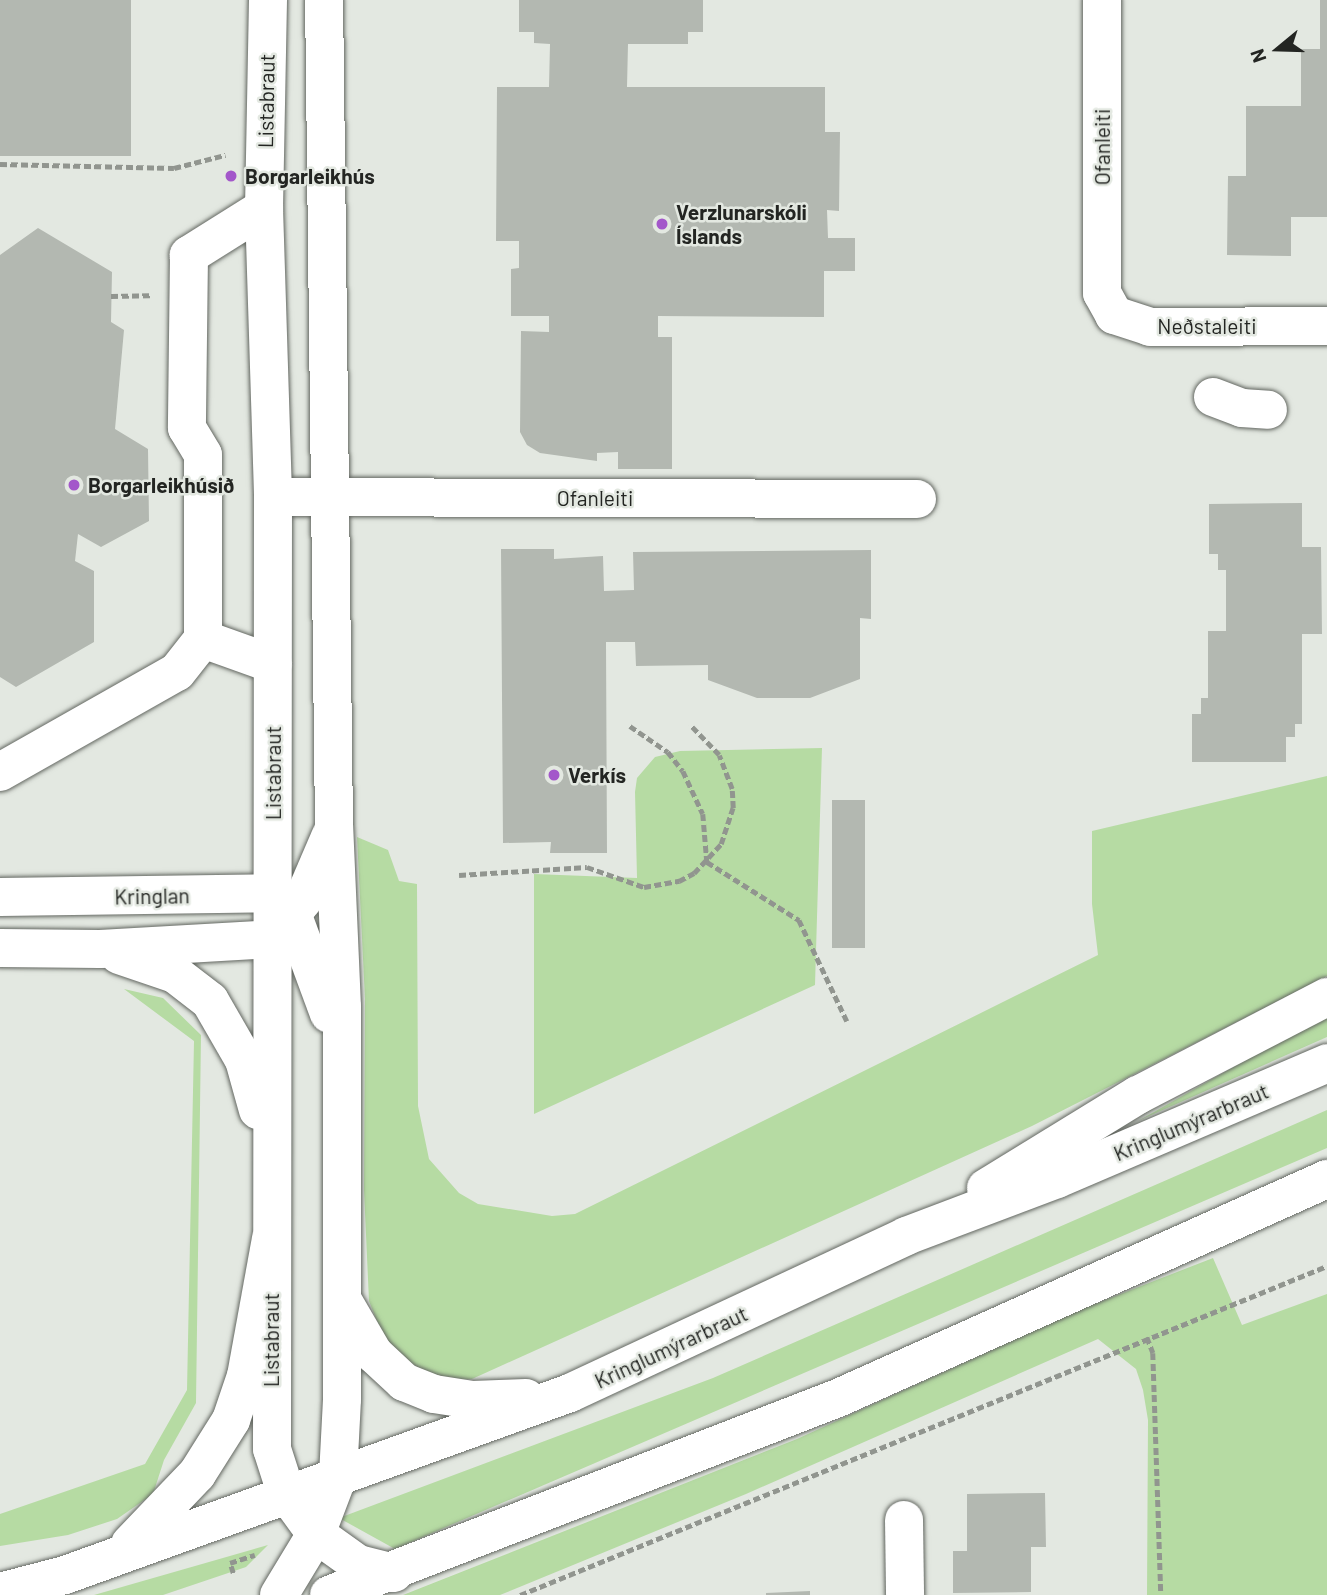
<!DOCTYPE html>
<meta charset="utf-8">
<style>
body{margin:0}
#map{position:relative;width:1327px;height:1595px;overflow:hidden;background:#e3e8e1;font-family:Barlow,sans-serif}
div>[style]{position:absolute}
.green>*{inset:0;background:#b6dba3}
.building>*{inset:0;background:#b3b8b1;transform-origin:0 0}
.path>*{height:4.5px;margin-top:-2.25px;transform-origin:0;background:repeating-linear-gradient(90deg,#91958f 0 7px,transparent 0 10.5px)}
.roads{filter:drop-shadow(0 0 2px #636761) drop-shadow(0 0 2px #636761)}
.minor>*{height:38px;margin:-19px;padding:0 19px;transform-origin:19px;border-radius:19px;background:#fff}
.major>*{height:38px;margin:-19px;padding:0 19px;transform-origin:19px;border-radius:19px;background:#fff}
.dots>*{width:19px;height:19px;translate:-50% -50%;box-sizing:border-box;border:4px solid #e3e8e1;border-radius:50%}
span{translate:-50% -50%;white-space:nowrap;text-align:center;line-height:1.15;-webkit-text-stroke:5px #e3e8e1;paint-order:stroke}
.street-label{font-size:21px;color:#232522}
.poi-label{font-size:21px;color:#232522;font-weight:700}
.left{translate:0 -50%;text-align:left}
.north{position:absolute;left:1243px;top:14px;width:70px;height:70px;-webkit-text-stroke:5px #e3e8e1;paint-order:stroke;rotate:251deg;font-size:19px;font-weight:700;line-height:28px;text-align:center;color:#232522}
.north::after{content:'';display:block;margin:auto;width:24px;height:32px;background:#232522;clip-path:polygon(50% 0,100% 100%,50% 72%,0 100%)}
</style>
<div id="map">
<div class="green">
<i style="clip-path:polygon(822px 748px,815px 985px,534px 1114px,534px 874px,637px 878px,635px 792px,637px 778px,655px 757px,680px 751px)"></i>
<i style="clip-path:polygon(1327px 776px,1327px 976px,1032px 1126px,472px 1379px,439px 1380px,388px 1349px,369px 1301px,364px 1190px,365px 999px,357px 837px,388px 850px,399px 881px,417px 884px,418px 1106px,429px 1159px,459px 1193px,478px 1204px,552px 1216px,575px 1214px,1098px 955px,1092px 904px,1092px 831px)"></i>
<i style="clip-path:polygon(124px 989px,163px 998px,201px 1035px,196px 1403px,164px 1460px,153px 1494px,117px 1519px,68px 1535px,0 1546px,0 1514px,145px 1464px,187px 1390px,194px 1041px)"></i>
<i style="clip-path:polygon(1327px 1014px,1327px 1037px,1138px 1121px)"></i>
<i style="clip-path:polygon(1327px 1110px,1327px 1148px,395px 1549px,339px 1518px,713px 1378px)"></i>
<i style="clip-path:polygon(1213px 1258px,1242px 1325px,1327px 1294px,1327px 1595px,1147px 1595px,1148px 1420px,1143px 1390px,1136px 1369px,1098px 1339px,746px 1494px,500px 1595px,403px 1595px,797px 1439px,1082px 1309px)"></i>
<i style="clip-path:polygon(268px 1545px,246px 1567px,163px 1595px,94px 1595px)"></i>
</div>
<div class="building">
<i style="left:0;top:0;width:131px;height:156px"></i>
<i style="clip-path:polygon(519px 0,703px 0,703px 32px,688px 32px,688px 44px,628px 44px,627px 87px,825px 87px,825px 132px,840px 132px,839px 211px,827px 210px,828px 238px,855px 238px,855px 271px,824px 271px,824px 317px,658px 316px,658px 337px,672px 337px,672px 469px,618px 469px,618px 452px,597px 453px,597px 461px,540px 453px,527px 445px,520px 432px,521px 331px,549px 332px,549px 316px,511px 316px,511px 269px,519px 268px,519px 241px,496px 241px,497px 87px,549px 87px,550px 44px,534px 43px,534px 32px,519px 32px)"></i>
<i style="clip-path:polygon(1320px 0,1327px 0,1327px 217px,1291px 217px,1291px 256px,1227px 255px,1228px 176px,1246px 176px,1246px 106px,1301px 106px,1301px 49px,1320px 49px)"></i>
<i style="clip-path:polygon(38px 228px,112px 272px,111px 322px,124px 330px,115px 429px,148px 449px,149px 521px,101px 547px,78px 534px,75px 561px,94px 571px,94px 642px,16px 687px,0 677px,0 255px)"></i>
<i style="clip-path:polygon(1302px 503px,1302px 547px,1321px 547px,1322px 634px,1302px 634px,1302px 724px,1295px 724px,1295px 737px,1286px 737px,1286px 762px,1192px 762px,1192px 714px,1201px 714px,1201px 698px,1208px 698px,1208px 631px,1226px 631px,1226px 570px,1218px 570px,1218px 554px,1209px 554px,1209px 504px)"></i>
<i style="clip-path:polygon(501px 549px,554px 549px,554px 559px,603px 556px,604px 591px,634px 590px,633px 552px,871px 550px,871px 619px,860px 618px,860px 679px,810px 698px,757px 698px,708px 680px,708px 665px,636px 666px,635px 642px,606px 642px,607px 853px,550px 853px,551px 842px,503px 843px)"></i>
<i style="left:832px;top:800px;width:33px;height:148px"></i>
<i style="clip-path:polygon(1045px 1493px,1046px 1547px,1031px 1547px,1031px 1592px,953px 1593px,953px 1551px,967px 1551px,967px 1494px)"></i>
<i style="clip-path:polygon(810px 1591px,810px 1595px,766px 1595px,766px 1593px)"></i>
</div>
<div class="path">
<i style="left:0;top:164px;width:174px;rotate:1.3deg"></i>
<i style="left:174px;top:168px;width:53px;rotate:-14.3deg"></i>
<i style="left:111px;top:296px;width:39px;rotate:-1deg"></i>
<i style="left:630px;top:726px;width:46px;rotate:34.4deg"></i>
<i style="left:668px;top:752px;width:24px;rotate:52deg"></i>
<i style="left:683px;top:771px;width:47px;rotate:65.1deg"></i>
<i style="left:703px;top:814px;width:48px;rotate:85.2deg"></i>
<i style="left:707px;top:862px;width:109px;rotate:32.2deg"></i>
<i style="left:799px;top:920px;width:112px;rotate:64.6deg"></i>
<i style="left:459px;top:875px;width:128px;rotate:-3.6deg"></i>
<i style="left:587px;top:867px;width:60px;rotate:19.3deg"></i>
<i style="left:644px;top:887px;width:36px;rotate:-10deg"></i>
<i style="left:679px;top:881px;width:17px;rotate:-28deg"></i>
<i style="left:694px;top:873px;width:40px;rotate:-47deg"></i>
<i style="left:721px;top:844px;width:38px;rotate:-72deg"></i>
<i style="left:733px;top:808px;width:19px;rotate:-93deg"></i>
<i style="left:732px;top:789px;width:36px;rotate:-111deg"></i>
<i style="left:719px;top:755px;width:42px;rotate:-134deg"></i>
<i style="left:1147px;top:1337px;width:17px;rotate:69deg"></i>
<i style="left:1153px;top:1353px;width:242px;rotate:88.1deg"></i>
<i style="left:233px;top:1573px;width:10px;rotate:-107deg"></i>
<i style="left:230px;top:1563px;width:26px;rotate:-18deg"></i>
<i style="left:520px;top:1595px;width:871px;rotate:-22.18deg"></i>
</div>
<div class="roads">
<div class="minor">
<i style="left:268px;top:0;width:208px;rotate:91.1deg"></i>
<i style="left:264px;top:208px;width:289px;rotate:88.2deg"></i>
<i style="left:273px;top:497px;width:952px;rotate:90.06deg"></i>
<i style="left:272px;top:1449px;width:46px;rotate:72.3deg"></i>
<i style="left:286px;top:1493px;width:51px;rotate:53.8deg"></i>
<i style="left:316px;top:1534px;width:52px;rotate:35.5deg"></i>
<i style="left:358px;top:1564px;width:37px;rotate:14deg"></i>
<i style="left:1102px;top:0;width:293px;rotate:90deg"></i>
<i style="left:1102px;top:293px;width:25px;rotate:61deg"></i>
<i style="left:1114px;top:315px;width:38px;rotate:18deg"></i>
<i style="left:1150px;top:327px;width:177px;rotate:-0.3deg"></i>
<i style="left:264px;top:208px;width:89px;rotate:147.9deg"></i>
<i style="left:189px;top:255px;width:173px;rotate:90.7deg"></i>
<i style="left:187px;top:428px;width:31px;rotate:59deg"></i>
<i style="left:203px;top:455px;width:184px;rotate:90deg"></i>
<i style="left:203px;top:639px;width:74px;rotate:19.7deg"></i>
<i style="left:1213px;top:397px;width:31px;rotate:21deg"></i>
<i style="left:1242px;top:408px;width:26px;rotate:4deg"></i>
<i style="left:273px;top:497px;width:644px;rotate:0.18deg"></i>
<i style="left:0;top:772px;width:203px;rotate:-29.5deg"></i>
<i style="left:177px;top:672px;width:42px;rotate:-51.8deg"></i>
<i style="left:0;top:897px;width:272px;rotate:-0.8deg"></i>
<i style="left:272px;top:893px;width:31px;rotate:48deg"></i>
<i style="left:293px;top:916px;width:104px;rotate:69.8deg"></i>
<i style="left:0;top:948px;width:100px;rotate:0.6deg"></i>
<i style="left:100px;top:949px;width:172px;rotate:-3.3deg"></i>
<i style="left:272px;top:939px;width:50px;rotate:-51.5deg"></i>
<i style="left:303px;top:900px;width:69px;rotate:-66.8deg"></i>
<i style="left:119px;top:955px;width:59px;rotate:18.7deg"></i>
<i style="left:175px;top:974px;width:44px;rotate:37.6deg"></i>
<i style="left:210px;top:1001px;width:68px;rotate:60deg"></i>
<i style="left:244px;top:1060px;width:52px;rotate:74.4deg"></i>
<i style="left:904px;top:1520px;width:75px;rotate:89.2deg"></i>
<i style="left:279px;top:1595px;width:71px;rotate:-58.8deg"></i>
<i style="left:316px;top:1534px;width:62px;rotate:-69.2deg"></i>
<i style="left:338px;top:1476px;width:77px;rotate:-87deg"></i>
<i style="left:342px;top:1399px;width:392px;rotate:-90deg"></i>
<i style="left:342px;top:1007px;width:181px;rotate:-92.5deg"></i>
<i style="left:334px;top:826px;width:826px;rotate:-90.69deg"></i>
</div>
<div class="major">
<i style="left:986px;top:1188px;width:178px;rotate:-31.5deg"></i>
<i style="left:1138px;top:1095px;width:213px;rotate:-27.4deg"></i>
<i style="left:342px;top:1299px;width:64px;rotate:59.8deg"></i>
<i style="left:374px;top:1354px;width:41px;rotate:43deg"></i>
<i style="left:404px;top:1382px;width:32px;rotate:22deg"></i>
<i style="left:434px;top:1394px;width:39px;rotate:9deg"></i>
<i style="left:473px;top:1400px;width:53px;rotate:-2.2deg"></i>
<i style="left:130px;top:1544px;width:97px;rotate:-46.3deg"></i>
<i style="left:197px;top:1474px;width:64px;rotate:-57.8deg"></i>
<i style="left:231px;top:1420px;width:46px;rotate:-71.2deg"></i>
<i style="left:246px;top:1376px;width:139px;rotate:-79.7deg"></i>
<i style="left:0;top:1592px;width:67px;rotate:-14.7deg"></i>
<i style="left:65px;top:1575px;width:537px;rotate:-19.82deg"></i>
<i style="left:570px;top:1393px;width:371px;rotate:-25deg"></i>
<i style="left:906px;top:1236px;width:161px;rotate:-20.7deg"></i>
<i style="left:1057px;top:1179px;width:294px;rotate:-23.2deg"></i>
<i style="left:329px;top:1595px;width:546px;rotate:-21.16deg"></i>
<i style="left:838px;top:1398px;width:536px;rotate:-24.13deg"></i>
</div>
</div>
<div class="dots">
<i style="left:231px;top:176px;background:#a357ca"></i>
<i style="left:662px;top:224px;background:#a357ca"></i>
<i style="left:74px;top:485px;background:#a357ca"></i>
<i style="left:554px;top:775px;background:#a357ca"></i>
</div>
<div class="street-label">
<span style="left:266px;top:101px;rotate:-89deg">Listabraut</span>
<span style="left:1102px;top:147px;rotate:-90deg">Ofanleiti</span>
<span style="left:1207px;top:326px">Neðstaleiti</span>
<span style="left:595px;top:498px">Ofanleiti</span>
<span style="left:273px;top:773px;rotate:-90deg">Listabraut</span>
<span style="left:152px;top:896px;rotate:-1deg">Kringlan</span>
<span style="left:1191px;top:1122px;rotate:-23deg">Kringlumýrarbraut</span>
<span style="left:271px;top:1340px;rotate:-90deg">Listabraut</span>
<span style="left:671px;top:1347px;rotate:-25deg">Kringlumýrarbraut</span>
</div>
<div class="poi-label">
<span class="left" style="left:245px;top:176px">Borgarleikhús</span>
<span class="left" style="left:676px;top:224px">Verzlunarskóli<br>Íslands</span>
<span class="left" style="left:88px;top:485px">Borgarleikhúsið</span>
<span class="left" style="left:568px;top:775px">Verkís</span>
</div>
<div class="north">N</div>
</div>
